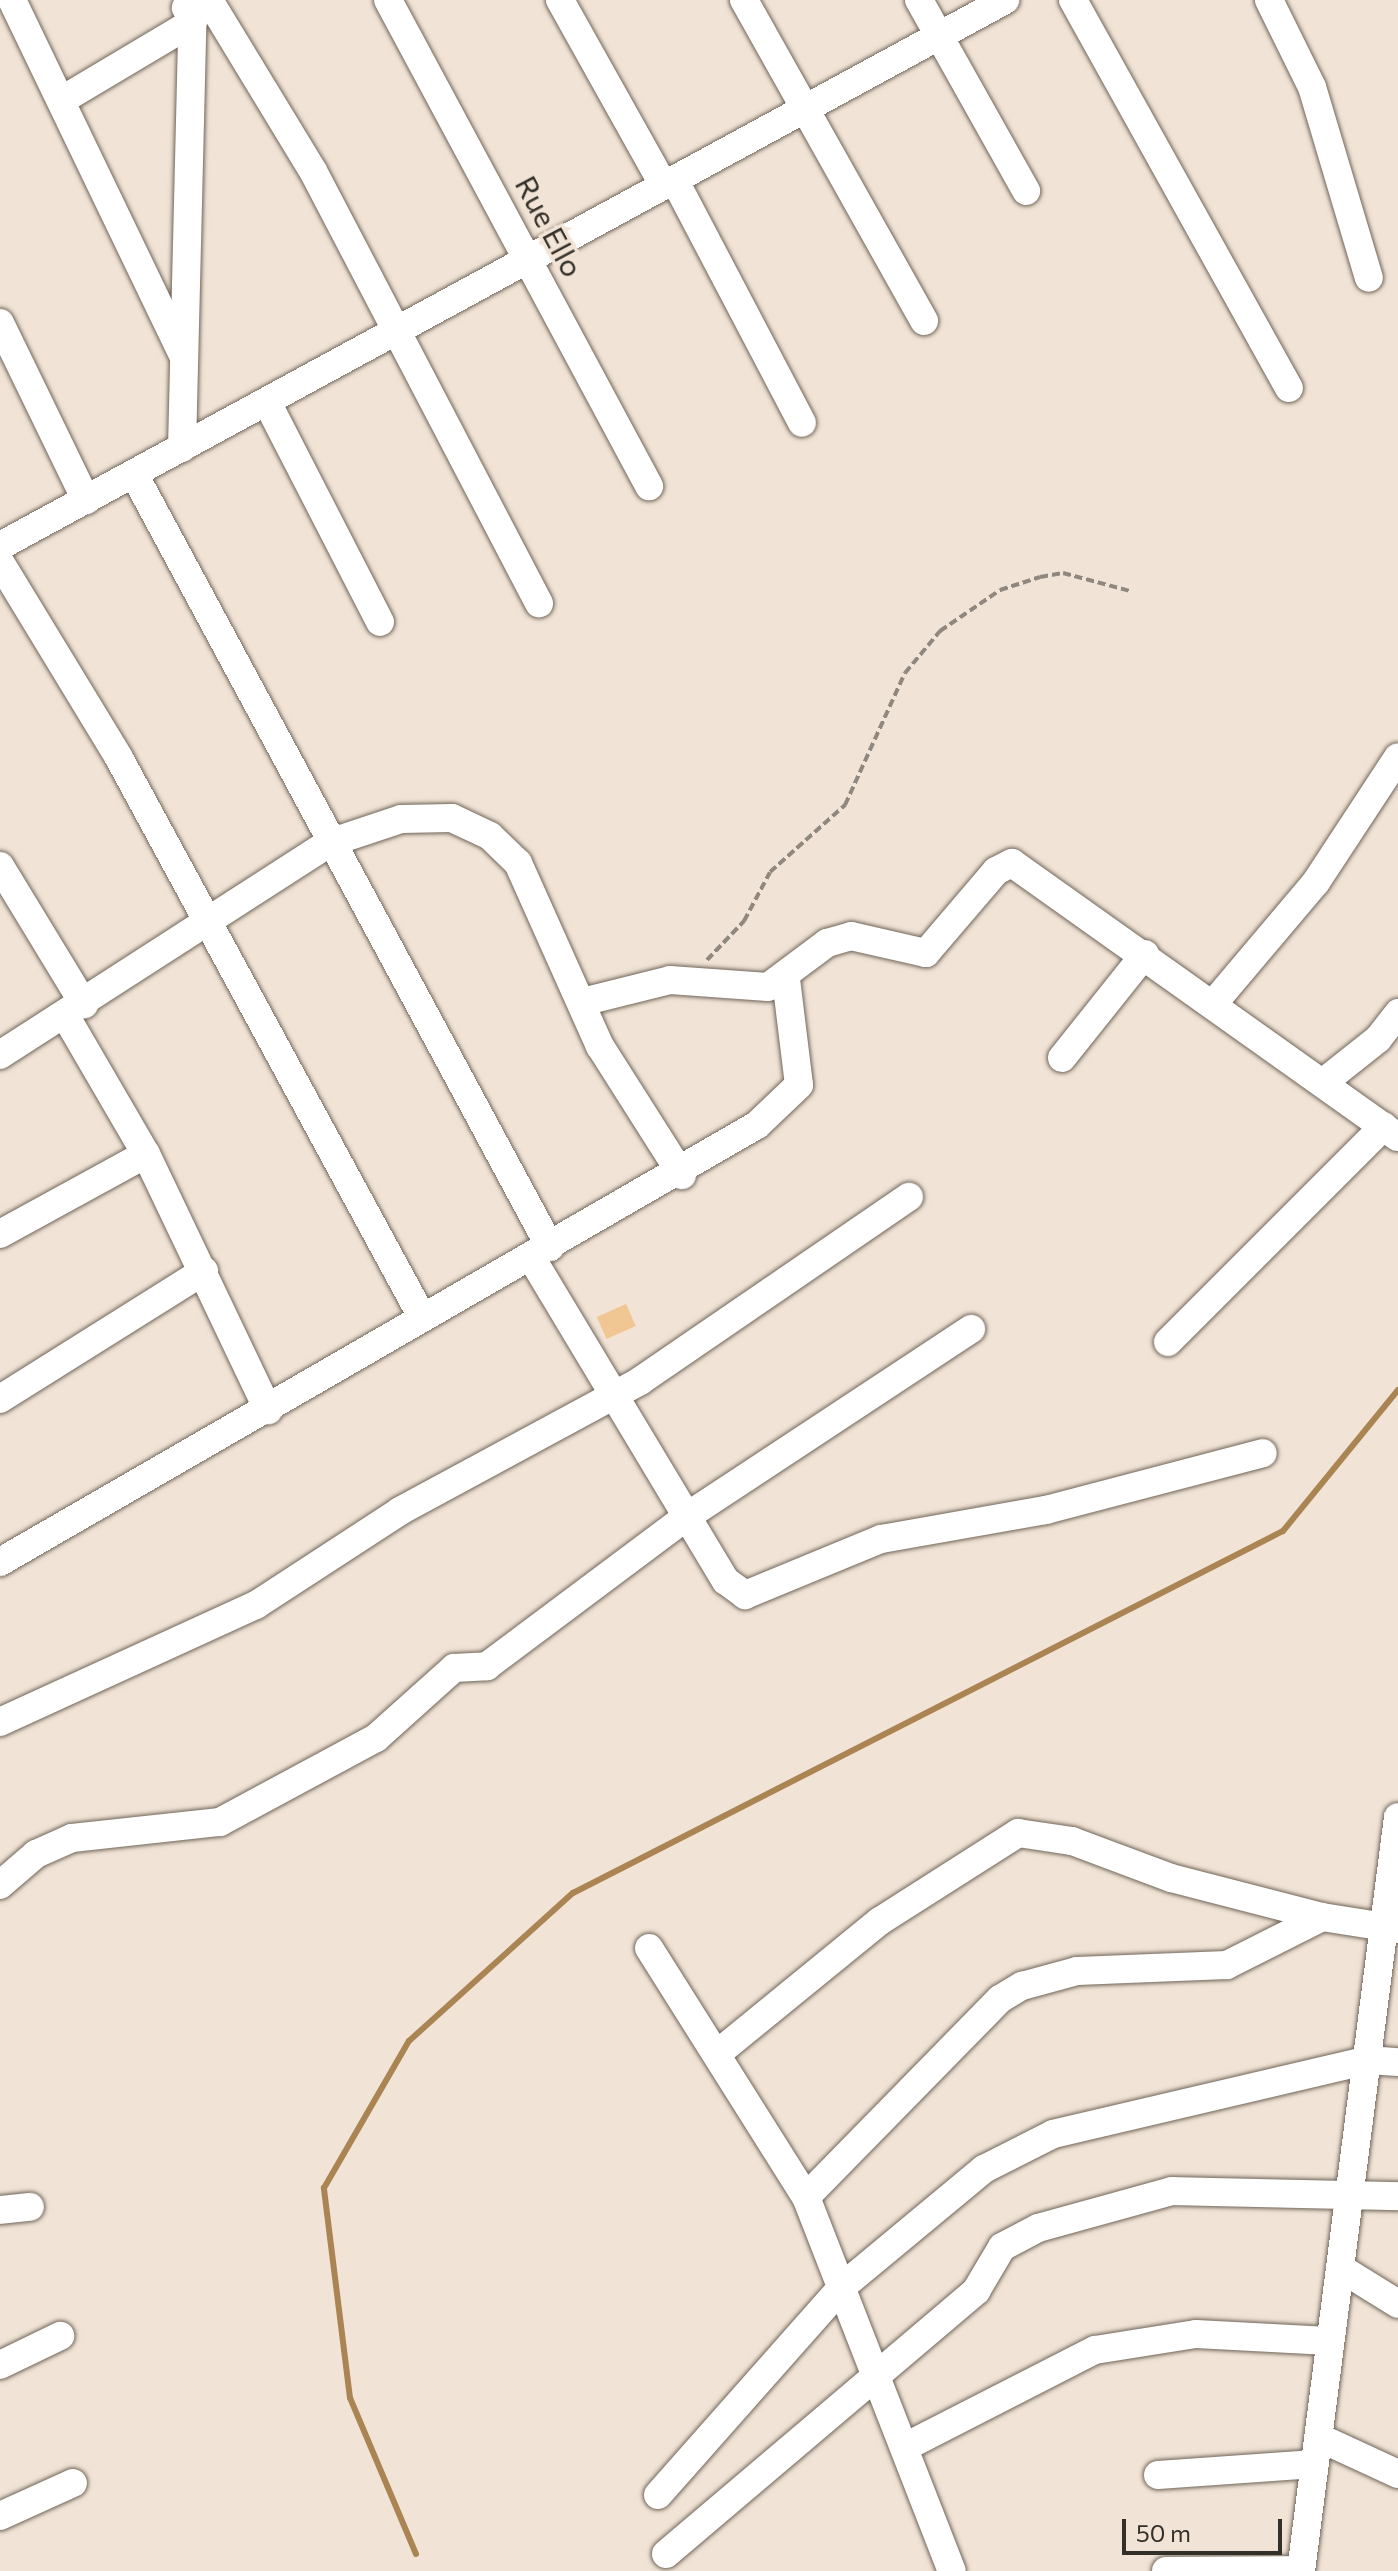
<!DOCTYPE html>
<style>
body{margin:0}
#map{position:relative;width:1398px;height:2571px;overflow:hidden;background:#f1e4d6;font-family:Commissioner,sans-serif}
div>[style]{position:absolute}
.stream>*{height:6px;margin:-3px;padding:0 3px;transform-origin:3px;border-radius:3px;background:#ab8453}
.building>*{inset:0;background:#f0c693;transform-origin:0 0}
.path>*{height:4px;margin-top:-2px;transform-origin:0;background:repeating-linear-gradient(90deg,#90887e 0 8px,transparent 0 12px)}
.roads{filter:drop-shadow(0 0 2px #706559) drop-shadow(0 0 2px #706559)}
.minor>*{height:28px;margin:-14px;padding:0 14px;transform-origin:14px;border-radius:14px;background:#fff}
span{translate:-50% -50%;white-space:nowrap;text-align:center;line-height:1.15;-webkit-text-stroke:7px #f1e4d6;paint-order:stroke}
.street-label{font-size:30px;color:#332f29}
.scale{position:absolute;left:1122px;top:2519px;width:160px;height:36px;box-sizing:border-box;border:4px solid #332f29;border-top:0;padding-left:10px;font-size:24px;line-height:28px;white-space:nowrap;color:#332f29;-webkit-text-stroke:6px #f1e4d6;paint-order:stroke}
</style>
<div id="map">
<div class="stream">
<i style="left:416px;top:2554px;width:169px;rotate:-112.9deg"></i>
<i style="left:350px;top:2398px;width:212px;rotate:-97.1deg"></i>
<i style="left:324px;top:2188px;width:170px;rotate:-60deg"></i>
<i style="left:409px;top:2041px;width:221px;rotate:-42.1deg"></i>
<i style="left:573px;top:1893px;width:797px;rotate:-27.02deg"></i>
<i style="left:1283px;top:1531px;width:182px;rotate:-50.8deg"></i>
</div>
<div class="building">
<i style="left:626px;top:1304px;width:24px;height:32px;rotate:66deg"></i>
</div>
<div class="path">
<i style="left:707px;top:960px;width:54px;rotate:-46.5deg"></i>
<i style="left:744px;top:921px;width:55px;rotate:-62deg"></i>
<i style="left:770px;top:872px;width:101px;rotate:-41.8deg"></i>
<i style="left:845px;top:805px;width:145px;rotate:-65.6deg"></i>
<i style="left:905px;top:673px;width:55px;rotate:-50.2deg"></i>
<i style="left:940px;top:631px;width:73px;rotate:-34.3deg"></i>
<i style="left:1000px;top:590px;width:42px;rotate:-18deg"></i>
<i style="left:1040px;top:577px;width:23px;rotate:-10deg"></i>
<i style="left:1063px;top:573px;width:69px;rotate:15deg"></i>
</div>
<div class="roads">
<div class="minor">
<i style="left:12px;top:0;width:393px;rotate:64.3deg"></i>
<i style="left:209px;top:0;width:200px;rotate:58.7deg"></i>
<i style="left:313px;top:171px;width:488px;rotate:62.4deg"></i>
<i style="left:388px;top:0;width:552px;rotate:61.76deg"></i>
<i style="left:560px;top:0;width:213px;rotate:60.8deg"></i>
<i style="left:744px;top:0;width:368px;rotate:60.7deg"></i>
<i style="left:919px;top:0;width:219px;rotate:60.7deg"></i>
<i style="left:1073px;top:0;width:444px;rotate:60.9deg"></i>
<i style="left:1269px;top:0;width:97px;rotate:63.7deg"></i>
<i style="left:1312px;top:87px;width:199px;rotate:73.4deg"></i>
<i style="left:62px;top:100px;width:152px;rotate:-30.8deg"></i>
<i style="left:193px;top:22px;width:16px;rotate:-117deg"></i>
<i style="left:675px;top:181px;width:273px;rotate:62.3deg"></i>
<i style="left:0;top:323px;width:197px;rotate:64.1deg"></i>
<i style="left:268px;top:404px;width:245px;rotate:62.8deg"></i>
<i style="left:182px;top:448px;width:448px;rotate:-88.6deg"></i>
<i style="left:134px;top:474px;width:878px;rotate:61.71deg"></i>
<i style="left:0;top:546px;width:1144px;rotate:-28.51deg"></i>
<i style="left:0;top:562px;width:229px;rotate:58.7deg"></i>
<i style="left:119px;top:758px;width:636px;rotate:61.54deg"></i>
<i style="left:0;top:866px;width:162px;rotate:58.7deg"></i>
<i style="left:582px;top:1002px;width:91px;rotate:-14deg"></i>
<i style="left:670px;top:980px;width:98px;rotate:4.1deg"></i>
<i style="left:768px;top:987px;width:74px;rotate:-36.7deg"></i>
<i style="left:827px;top:943px;width:25px;rotate:-16deg"></i>
<i style="left:851px;top:936px;width:77px;rotate:12.8deg"></i>
<i style="left:926px;top:953px;width:108px;rotate:-49.5deg"></i>
<i style="left:996px;top:871px;width:18px;rotate:-27deg"></i>
<i style="left:1012px;top:863px;width:473px;rotate:35.4deg"></i>
<i style="left:1213px;top:1004px;width:160px;rotate:-49.8deg"></i>
<i style="left:1316px;top:882px;width:149px;rotate:-56.7deg"></i>
<i style="left:65px;top:1015px;width:161px;rotate:59.8deg"></i>
<i style="left:146px;top:1154px;width:284px;rotate:64.5deg"></i>
<i style="left:0;top:1055px;width:391px;rotate:-32.8deg"></i>
<i style="left:329px;top:843px;width:76px;rotate:-18.4deg"></i>
<i style="left:401px;top:819px;width:51px;rotate:-1.1deg"></i>
<i style="left:452px;top:818px;width:42px;rotate:25.3deg"></i>
<i style="left:490px;top:836px;width:39px;rotate:44deg"></i>
<i style="left:518px;top:863px;width:201px;rotate:65.9deg"></i>
<i style="left:600px;top:1046px;width:153px;rotate:57.6deg"></i>
<i style="left:1062px;top:1058px;width:133px;rotate:-51.4deg"></i>
<i style="left:1325px;top:1081px;width:68px;rotate:-38.4deg"></i>
<i style="left:1378px;top:1039px;width:33px;rotate:-52deg"></i>
<i style="left:0;top:1234px;width:166px;rotate:-28.7deg"></i>
<i style="left:531px;top:1257px;width:378px;rotate:59deg"></i>
<i style="left:726px;top:1581px;width:24px;rotate:36deg"></i>
<i style="left:745px;top:1595px;width:147px;rotate:-22.4deg"></i>
<i style="left:881px;top:1539px;width:168px;rotate:-10deg"></i>
<i style="left:1046px;top:1510px;width:224px;rotate:-14.7deg"></i>
<i style="left:1168px;top:1342px;width:305px;rotate:-45deg"></i>
<i style="left:0;top:1399px;width:241px;rotate:-32.1deg"></i>
<i style="left:0;top:1562px;width:874px;rotate:-30deg"></i>
<i style="left:757px;top:1125px;width:58px;rotate:-43.6deg"></i>
<i style="left:799px;top:1085px;width:107px;rotate:-97deg"></i>
<i style="left:0;top:1722px;width:281px;rotate:-24.6deg"></i>
<i style="left:256px;top:1605px;width:172px;rotate:-33.1deg"></i>
<i style="left:400px;top:1511px;width:273px;rotate:-28.4deg"></i>
<i style="left:640px;top:1381px;width:326px;rotate:-34.4deg"></i>
<i style="left:0;top:1885px;width:48px;rotate:-40.7deg"></i>
<i style="left:36px;top:1854px;width:39px;rotate:-24deg"></i>
<i style="left:72px;top:1838px;width:149px;rotate:-6.2deg"></i>
<i style="left:220px;top:1822px;width:177px;rotate:-28.3deg"></i>
<i style="left:376px;top:1738px;width:105px;rotate:-41.9deg"></i>
<i style="left:454px;top:1668px;width:33px;rotate:-3deg"></i>
<i style="left:487px;top:1666px;width:252px;rotate:-36.8deg"></i>
<i style="left:689px;top:1515px;width:338px;rotate:-33.4deg"></i>
<i style="left:649px;top:1948px;width:294px;rotate:57.8deg"></i>
<i style="left:806px;top:2197px;width:401px;rotate:68.7deg"></i>
<i style="left:718px;top:2053px;width:209px;rotate:-39.2deg"></i>
<i style="left:880px;top:1921px;width:164px;rotate:-32.5deg"></i>
<i style="left:1018px;top:1833px;width:55px;rotate:8.4deg"></i>
<i style="left:1072px;top:1841px;width:106px;rotate:20.5deg"></i>
<i style="left:1171px;top:1878px;width:156px;rotate:14.5deg"></i>
<i style="left:1322px;top:1917px;width:77px;rotate:9deg"></i>
<i style="left:806px;top:2197px;width:277px;rotate:-45.6deg"></i>
<i style="left:1000px;top:1999px;width:26px;rotate:-31deg"></i>
<i style="left:1022px;top:1986px;width:57px;rotate:-15.3deg"></i>
<i style="left:1077px;top:1971px;width:150px;rotate:-2.3deg"></i>
<i style="left:1227px;top:1965px;width:106px;rotate:-26.8deg"></i>
<i style="left:0;top:2210px;width:30px;rotate:-6deg"></i>
<i style="left:1340px;top:2268px;width:68px;rotate:31.8deg"></i>
<i style="left:0;top:2365px;width:67px;rotate:-25.8deg"></i>
<i style="left:1320px;top:2438px;width:86px;rotate:24.8deg"></i>
<i style="left:907px;top:2446px;width:211px;rotate:-27.1deg"></i>
<i style="left:1095px;top:2350px;width:102px;rotate:-9deg"></i>
<i style="left:1196px;top:2334px;width:133px;rotate:3deg"></i>
<i style="left:1158px;top:2475px;width:157px;rotate:-4deg"></i>
<i style="left:658px;top:2495px;width:279px;rotate:-48.5deg"></i>
<i style="left:843px;top:2286px;width:183px;rotate:-39.7deg"></i>
<i style="left:984px;top:2169px;width:77px;rotate:-26.9deg"></i>
<i style="left:1053px;top:2134px;width:324px;rotate:-13.2deg"></i>
<i style="left:1368px;top:2060px;width:30px;rotate:4deg"></i>
<i style="left:0;top:2516px;width:80px;rotate:-24.3deg"></i>
<i style="left:666px;top:2554px;width:407px;rotate:-40.3deg"></i>
<i style="left:976px;top:2291px;width:51px;rotate:-59.4deg"></i>
<i style="left:1002px;top:2247px;width:41px;rotate:-27.8deg"></i>
<i style="left:1038px;top:2228px;width:139px;rotate:-15.4deg"></i>
<i style="left:1172px;top:2191px;width:226px;rotate:1.3deg"></i>
<i style="left:1166px;top:2571px;width:135px;rotate:-0.4deg"></i>
<i style="left:1301px;top:2571px;width:760px;rotate:-82.67deg"></i>
</div>
</div>
<div class="street-label">
<span style="left:550px;top:226px;rotate:62deg">Rue Ello</span>
</div>
<div class="scale">50 m</div>
</div>
